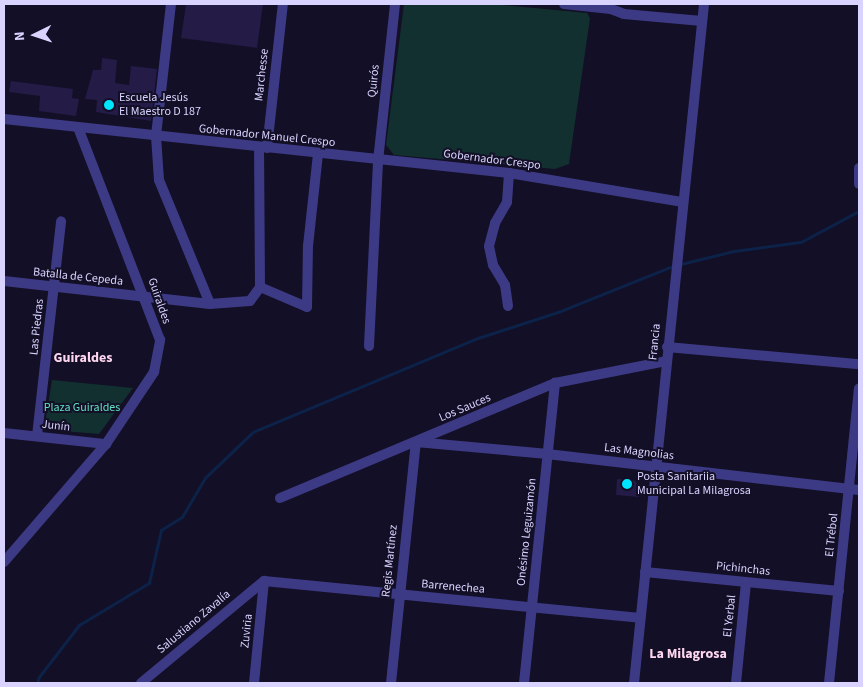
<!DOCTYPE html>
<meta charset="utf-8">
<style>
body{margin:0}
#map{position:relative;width:863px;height:687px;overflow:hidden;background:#130f26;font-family:"Source Sans 3",sans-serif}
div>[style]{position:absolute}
.green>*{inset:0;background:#12302f}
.stream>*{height:2.5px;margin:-1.25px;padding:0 1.25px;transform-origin:1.25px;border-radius:1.25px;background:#0c2248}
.building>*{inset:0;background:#241b47}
.street>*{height:10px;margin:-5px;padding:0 5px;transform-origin:5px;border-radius:5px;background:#3d3a85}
.dots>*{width:14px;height:14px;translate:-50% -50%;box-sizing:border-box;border:2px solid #130f26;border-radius:50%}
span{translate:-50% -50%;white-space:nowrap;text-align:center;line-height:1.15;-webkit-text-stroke:4px #130f26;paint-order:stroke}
.street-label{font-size:12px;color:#d9d4ff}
.poi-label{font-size:12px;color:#d9d4ff}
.left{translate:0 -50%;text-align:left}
.park-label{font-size:12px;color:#5fe0c0}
.neighbourhood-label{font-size:14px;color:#ffd6f0;font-weight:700}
.frame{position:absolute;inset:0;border:5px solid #d9d4ff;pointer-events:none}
.north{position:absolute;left:10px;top:10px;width:50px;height:50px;-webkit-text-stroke:4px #130f26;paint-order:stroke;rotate:266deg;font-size:14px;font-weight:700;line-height:20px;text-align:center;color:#d9d4ff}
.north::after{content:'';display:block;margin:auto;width:18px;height:22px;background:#d9d4ff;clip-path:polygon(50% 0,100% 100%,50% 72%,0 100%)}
</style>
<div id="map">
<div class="green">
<i style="clip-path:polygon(404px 4px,491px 4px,587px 13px,590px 18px,569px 164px,555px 169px,394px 155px,386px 145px)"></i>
<i style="clip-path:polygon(52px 380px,133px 388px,99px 434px,50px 430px,45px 424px)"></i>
</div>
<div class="stream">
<i style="left:681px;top:264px;width:55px;rotate:-13.8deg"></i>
<i style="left:734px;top:251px;width:68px;rotate:-7.7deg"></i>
<i style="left:801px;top:242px;width:66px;rotate:-28.1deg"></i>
<i style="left:37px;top:683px;width:6px;rotate:-72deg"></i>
<i style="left:39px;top:677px;width:66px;rotate:-52.4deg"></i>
<i style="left:79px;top:625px;width:82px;rotate:-31deg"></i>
<i style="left:149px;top:583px;width:54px;rotate:-77.2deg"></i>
<i style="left:161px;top:530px;width:25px;rotate:-32deg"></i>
<i style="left:182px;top:517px;width:45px;rotate:-59.5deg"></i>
<i style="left:205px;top:478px;width:66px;rotate:-43.8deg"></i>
<i style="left:253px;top:432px;width:244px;rotate:-22.7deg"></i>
<i style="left:478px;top:338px;width:87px;rotate:-18deg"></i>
<i style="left:561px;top:311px;width:121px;rotate:-21.9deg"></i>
</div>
<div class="building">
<i style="clip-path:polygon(186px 4px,263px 4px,257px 48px,181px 38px)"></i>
<i style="clip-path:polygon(102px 58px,117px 60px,115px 83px,129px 85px,131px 66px,157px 69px,151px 121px,96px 112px,97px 100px,85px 99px,93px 70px,101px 70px)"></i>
<i style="clip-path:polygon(11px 81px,73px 89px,72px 98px,79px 99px,76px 116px,39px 111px,40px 96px,9px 92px)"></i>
<i style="clip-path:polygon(617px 479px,634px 480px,641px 488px,639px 497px,616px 495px)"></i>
</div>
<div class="street">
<i style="left:171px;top:4px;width:133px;rotate:96.5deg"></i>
<i style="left:156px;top:136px;width:44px;rotate:86.1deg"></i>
<i style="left:159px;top:180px;width:134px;rotate:67.6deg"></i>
<i style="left:564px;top:4px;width:47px;rotate:6.1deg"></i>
<i style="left:611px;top:9px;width:14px;rotate:21deg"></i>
<i style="left:624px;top:14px;width:78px;rotate:5.1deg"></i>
<i style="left:4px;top:119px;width:508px;rotate:6.1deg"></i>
<i style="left:509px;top:173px;width:175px;rotate:9.5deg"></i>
<i style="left:267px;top:148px;width:145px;rotate:-83.7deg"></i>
<i style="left:859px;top:168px;width:16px;rotate:90deg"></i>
<i style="left:4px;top:281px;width:207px;rotate:6.4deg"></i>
<i style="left:210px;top:304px;width:40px;rotate:-4.3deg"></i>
<i style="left:250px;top:301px;width:17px;rotate:-54deg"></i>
<i style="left:260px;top:287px;width:140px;rotate:-90.4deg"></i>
<i style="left:260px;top:287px;width:51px;rotate:23.1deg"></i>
<i style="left:307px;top:307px;width:61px;rotate:-89.1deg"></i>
<i style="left:308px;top:246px;width:93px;rotate:-83.8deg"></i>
<i style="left:508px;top:306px;width:21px;rotate:-98deg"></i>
<i style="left:505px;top:285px;width:23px;rotate:-121deg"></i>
<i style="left:493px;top:265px;width:19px;rotate:-102deg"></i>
<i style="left:489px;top:246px;width:24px;rotate:-75deg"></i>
<i style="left:495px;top:223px;width:24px;rotate:-60deg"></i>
<i style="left:507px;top:202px;width:29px;rotate:-86deg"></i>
<i style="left:369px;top:346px;width:185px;rotate:-87.2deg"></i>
<i style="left:378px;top:161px;width:158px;rotate:-83.8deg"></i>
<i style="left:667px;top:347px;width:193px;rotate:5.1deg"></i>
<i style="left:4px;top:433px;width:103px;rotate:6.2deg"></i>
<i style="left:37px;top:436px;width:216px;rotate:-83.6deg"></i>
<i style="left:280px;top:498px;width:298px;rotate:-22.7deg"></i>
<i style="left:555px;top:383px;width:113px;rotate:-11.2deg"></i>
<i style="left:4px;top:562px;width:156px;rotate:-49.2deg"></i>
<i style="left:106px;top:444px;width:87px;rotate:-56.3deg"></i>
<i style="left:154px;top:372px;width:33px;rotate:-79deg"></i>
<i style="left:160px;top:340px;width:228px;rotate:-111.1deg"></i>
<i style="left:645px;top:572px;width:195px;rotate:5.6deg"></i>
<i style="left:264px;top:581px;width:378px;rotate:5.6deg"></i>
<i style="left:141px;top:683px;width:160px;rotate:-39.7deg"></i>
<i style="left:254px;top:683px;width:102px;rotate:-84.4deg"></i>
<i style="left:391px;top:683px;width:242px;rotate:-84.1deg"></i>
<i style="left:416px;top:442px;width:132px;rotate:5.2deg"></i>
<i style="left:547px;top:454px;width:314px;rotate:6.6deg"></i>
<i style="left:524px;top:683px;width:302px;rotate:-84.1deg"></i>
<i style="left:634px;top:683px;width:683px;rotate:-84.11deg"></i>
<i style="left:736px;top:683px;width:101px;rotate:-84.3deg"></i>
<i style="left:829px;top:683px;width:296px;rotate:-84.2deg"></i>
</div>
<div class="dots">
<i style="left:109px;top:105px;background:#00e5ff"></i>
<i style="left:627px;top:484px;background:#00e5ff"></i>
</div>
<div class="street-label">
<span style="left:262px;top:75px;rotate:-84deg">Marchesse</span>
<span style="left:374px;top:81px;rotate:-84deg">Quirós</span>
<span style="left:267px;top:136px;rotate:6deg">Gobernador Manuel Crespo</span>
<span style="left:492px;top:160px;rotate:7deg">Gobernador Crespo</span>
<span style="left:78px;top:277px;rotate:6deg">Batalla de Cepeda</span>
<span style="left:159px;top:301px;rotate:71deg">Guiraldes</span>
<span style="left:37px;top:327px;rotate:-84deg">Las Piedras</span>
<span style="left:655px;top:342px;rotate:-84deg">Francia</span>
<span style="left:465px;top:408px;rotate:-23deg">Los Sauces</span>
<span style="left:56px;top:426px;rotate:6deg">Junín</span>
<span style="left:639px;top:452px;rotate:7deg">Las Magnolias</span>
<span style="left:527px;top:532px;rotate:-84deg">Onésimo Leguizamón</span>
<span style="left:832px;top:535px;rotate:-84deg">El Trébol</span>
<span style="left:390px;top:561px;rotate:-84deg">Regis Martínez</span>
<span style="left:743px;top:569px;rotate:6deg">Pichinchas</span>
<span style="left:453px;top:587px;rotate:5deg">Barrenechea</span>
<span style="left:730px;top:616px;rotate:-84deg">El Yerbal</span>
<span style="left:194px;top:622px;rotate:-40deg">Salustiano Zavalía</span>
<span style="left:247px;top:631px;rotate:-84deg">Zuviria</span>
</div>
<div class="poi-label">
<span class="left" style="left:119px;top:105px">Escuela Jesús<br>El Maestro D 187</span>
<span class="left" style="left:637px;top:484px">Posta Sanitariia<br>Municipal La Milagrosa</span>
</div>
<div class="park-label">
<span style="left:82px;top:408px">Plaza Guiraldes</span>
</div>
<div class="neighbourhood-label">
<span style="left:83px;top:358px">Guiraldes</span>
<span style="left:688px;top:654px">La Milagrosa</span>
</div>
<div class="frame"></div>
<div class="north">N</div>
</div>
